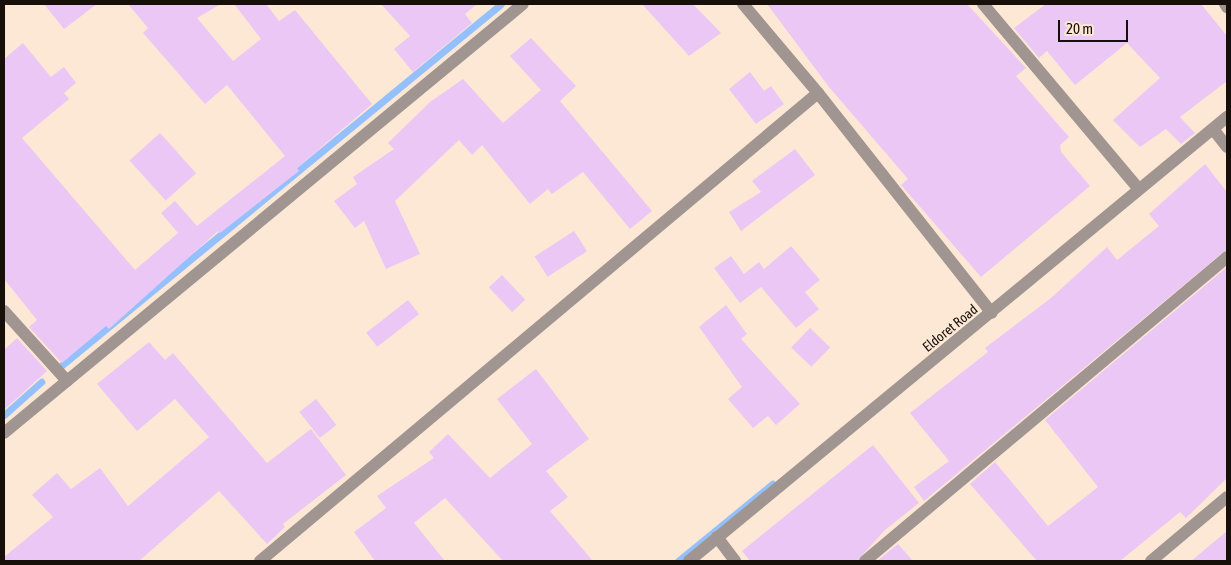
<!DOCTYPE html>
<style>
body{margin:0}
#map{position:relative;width:1231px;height:565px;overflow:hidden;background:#fde8d5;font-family:"Asap Condensed",sans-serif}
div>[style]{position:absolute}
.stream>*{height:7px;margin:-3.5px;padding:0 3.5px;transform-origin:3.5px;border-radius:3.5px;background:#94c1fe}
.building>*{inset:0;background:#ebc7f6;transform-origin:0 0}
.street>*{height:12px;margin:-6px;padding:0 6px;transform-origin:6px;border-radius:6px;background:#a19591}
span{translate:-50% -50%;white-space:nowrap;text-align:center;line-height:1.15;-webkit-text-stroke:4.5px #fde8d5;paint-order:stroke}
.street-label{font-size:14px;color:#17100a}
.frame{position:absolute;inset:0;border:5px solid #17100a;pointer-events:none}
.scale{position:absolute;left:1058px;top:20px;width:70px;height:22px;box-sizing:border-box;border:2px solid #17100a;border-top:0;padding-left:6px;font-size:15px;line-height:18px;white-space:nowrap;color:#17100a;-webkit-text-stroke:4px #fde8d5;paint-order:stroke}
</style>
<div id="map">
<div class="stream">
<i style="left:62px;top:365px;width:568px;rotate:-39.43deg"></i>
<i style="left:4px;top:415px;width:50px;rotate:-41.7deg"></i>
<i style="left:678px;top:561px;width:122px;rotate:-39.3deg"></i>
</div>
<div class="building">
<i style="clip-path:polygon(44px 4px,97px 4px,64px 29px)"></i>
<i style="clip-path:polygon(128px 4px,221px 4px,197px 18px,233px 61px,261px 39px,234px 4px,266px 4px,279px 21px,295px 10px,372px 104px,297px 168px,299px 171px,220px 233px,218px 231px,109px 329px,106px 326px,62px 363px,29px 327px,37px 320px,4px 279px,4px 59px,23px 43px,51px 77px,64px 67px,76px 83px,64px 93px,69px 99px,22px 138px,135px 270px,178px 233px,161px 213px,175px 201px,197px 226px,285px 156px,227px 85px,205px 104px,143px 33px,148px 28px)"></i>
<i style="clip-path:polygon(381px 4px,477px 4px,465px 14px,472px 23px,413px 72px,394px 49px,410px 36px)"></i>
<i style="clip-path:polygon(642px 4px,693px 4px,721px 33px,689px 56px)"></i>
<i style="clip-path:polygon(767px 4px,967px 4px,1026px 68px,1016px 76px,1069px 137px,1060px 145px,1061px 152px,1090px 186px,981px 277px,901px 185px,908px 179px,829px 87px)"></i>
<i style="clip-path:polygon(1046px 4px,1201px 4px,1227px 36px,1227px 81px,1180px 117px,1195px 133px,1181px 144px,1166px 129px,1140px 147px,1113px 120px,1160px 78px,1127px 43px,1075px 85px,1047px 51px,1039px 58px,1014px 28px)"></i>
<i style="clip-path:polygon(531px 38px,576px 86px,560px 101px,652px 211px,630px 229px,583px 172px,552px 194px,548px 189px,530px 204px,482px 145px,472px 155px,459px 140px,395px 201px,420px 254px,386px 269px,364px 221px,355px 228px,334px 201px,357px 184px,353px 177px,394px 149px,388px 143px,430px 102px,463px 79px,503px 123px,541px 90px,510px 56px)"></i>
<i style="clip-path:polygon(750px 72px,764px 91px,771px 86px,784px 104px,756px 124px,729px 89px)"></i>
<i style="left:160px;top:133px;width:54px;height:41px;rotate:48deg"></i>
<i style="clip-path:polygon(795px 149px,815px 175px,741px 231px,729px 212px,761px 192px,752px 181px)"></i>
<i style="clip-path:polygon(1205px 164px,1227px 192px,1227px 249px,924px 501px,914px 487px,949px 461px,910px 413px,988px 352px,985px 348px,1051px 298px,1107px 247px,1117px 260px,1159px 226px,1149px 214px)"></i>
<i style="left:574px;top:231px;width:24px;height:47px;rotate:57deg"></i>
<i style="clip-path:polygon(791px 246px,820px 280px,805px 292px,819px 309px,796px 328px,761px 287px,740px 303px,714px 268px,731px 256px,744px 274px,759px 262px,764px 269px)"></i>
<i style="clip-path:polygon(1227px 267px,1227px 478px,1186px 518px,1180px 512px,1120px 561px,1037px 561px,970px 484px,995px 462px,1048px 526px,1098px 487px,1045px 420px)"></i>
<i style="left:502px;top:275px;width:34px;height:18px;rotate:47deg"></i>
<i style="left:408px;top:300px;width:18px;height:53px;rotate:52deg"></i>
<i style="clip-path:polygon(726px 305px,747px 334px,741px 339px,800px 404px,776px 425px,768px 416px,753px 428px,728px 399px,742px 387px,699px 327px)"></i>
<i style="left:810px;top:328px;width:28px;height:27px;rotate:44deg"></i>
<i style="clip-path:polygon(17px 338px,47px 371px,4px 410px,4px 350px)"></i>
<i style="clip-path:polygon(149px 342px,165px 360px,173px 353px,267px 463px,311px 429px,346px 475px,283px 524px,285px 527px,267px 544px,219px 491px,139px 561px,4px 561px,4px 557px,53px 517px,32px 495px,57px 473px,71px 489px,100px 468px,128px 506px,209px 437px,175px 399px,137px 431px,97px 384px)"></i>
<i style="clip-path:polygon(536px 369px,589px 439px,546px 471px,568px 497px,550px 511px,593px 561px,503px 561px,445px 498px,414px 523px,445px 561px,375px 561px,354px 532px,386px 508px,377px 496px,434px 458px,429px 452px,448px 434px,490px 478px,532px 444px,497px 399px)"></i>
<i style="left:316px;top:399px;width:33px;height:21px;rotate:52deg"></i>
<i style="clip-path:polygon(873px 445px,919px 503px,885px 530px,857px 561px,750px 561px,742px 551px)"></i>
<i style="clip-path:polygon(1227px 531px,1227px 561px,1191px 561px)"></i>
<i style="clip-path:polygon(898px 544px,913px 561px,877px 561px)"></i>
</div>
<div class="street">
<i style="left:743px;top:4px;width:116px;rotate:49.9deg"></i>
<i style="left:983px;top:4px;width:242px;rotate:49.9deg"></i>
<i style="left:1225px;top:4px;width:4px;rotate:56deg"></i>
<i style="left:1213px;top:129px;width:23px;rotate:52deg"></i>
<i style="left:4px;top:311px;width:94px;rotate:48deg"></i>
<i style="left:4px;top:433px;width:673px;rotate:-39.58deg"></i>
<i style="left:717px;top:537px;width:30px;rotate:53deg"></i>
<i style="left:260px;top:561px;width:728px;rotate:-39.99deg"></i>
<i style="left:818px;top:93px;width:280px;rotate:51.7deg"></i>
<i style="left:689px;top:561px;width:698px;rotate:-39.53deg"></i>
<i style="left:865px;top:561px;width:473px;rotate:-40deg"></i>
<i style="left:1151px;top:561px;width:99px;rotate:-40.1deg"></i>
</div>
<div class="street-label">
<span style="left:950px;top:328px;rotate:-39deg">Eldoret Road</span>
</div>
<div class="frame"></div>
<div class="scale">20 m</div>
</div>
